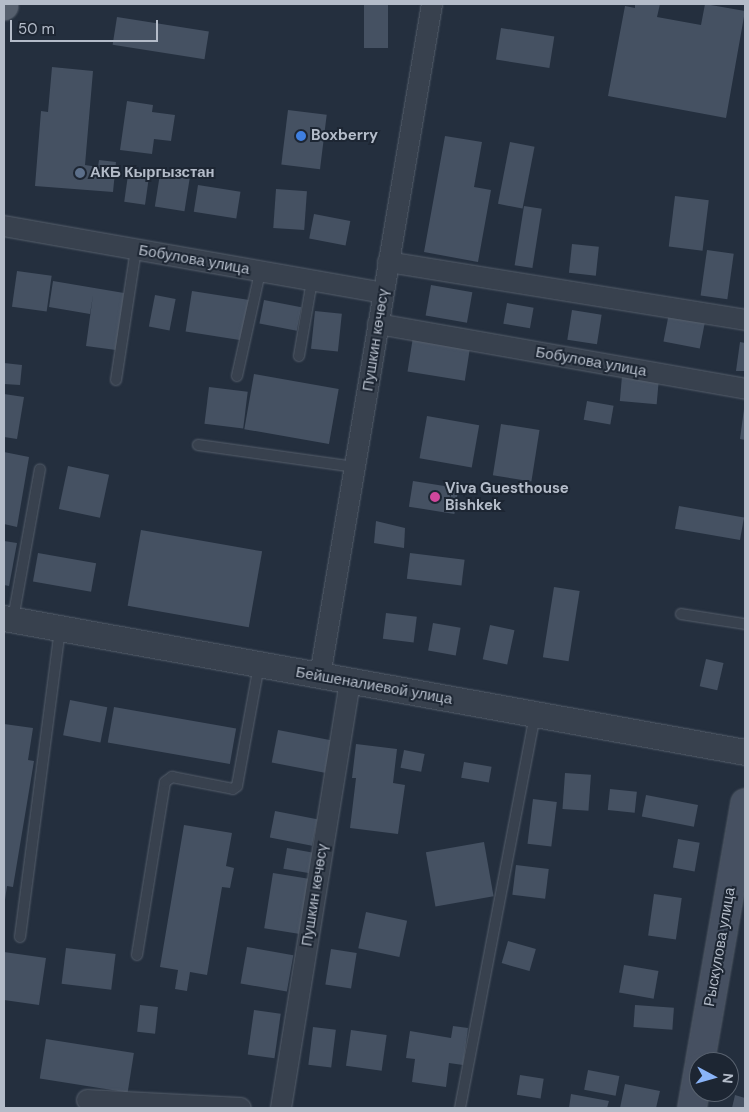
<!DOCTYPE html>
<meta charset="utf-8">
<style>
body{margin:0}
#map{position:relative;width:749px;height:1112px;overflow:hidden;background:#242f3e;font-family:"DM Sans",sans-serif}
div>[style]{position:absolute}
.building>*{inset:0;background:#455162;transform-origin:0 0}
.roads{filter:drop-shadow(0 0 1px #565f6c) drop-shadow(0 0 1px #565f6c)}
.service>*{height:10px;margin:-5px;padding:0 5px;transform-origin:5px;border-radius:5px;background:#38414e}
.minor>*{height:20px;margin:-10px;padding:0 10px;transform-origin:10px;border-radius:10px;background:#38414e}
.tertiary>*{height:25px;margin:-12.5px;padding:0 12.5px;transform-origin:12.5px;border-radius:12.5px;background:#38414e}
.secondary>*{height:28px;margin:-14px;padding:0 14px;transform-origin:14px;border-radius:14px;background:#465061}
.primary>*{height:28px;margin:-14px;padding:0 14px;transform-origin:14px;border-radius:14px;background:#56606e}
.dots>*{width:14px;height:14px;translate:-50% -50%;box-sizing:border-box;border:2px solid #1d2633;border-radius:50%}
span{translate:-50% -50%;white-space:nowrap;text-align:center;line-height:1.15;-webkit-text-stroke:4px #1d2633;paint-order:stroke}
.poi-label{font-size:15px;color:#b4bcc9;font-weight:700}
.left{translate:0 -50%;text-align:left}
.street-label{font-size:15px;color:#b4bcc9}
.frame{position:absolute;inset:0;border:5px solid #b4bcc9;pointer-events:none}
.north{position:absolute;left:689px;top:1052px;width:50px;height:50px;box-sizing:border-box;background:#1d2633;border:1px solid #59626f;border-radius:50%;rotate:96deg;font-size:14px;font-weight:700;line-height:20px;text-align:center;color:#b4bcc9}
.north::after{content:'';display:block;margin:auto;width:18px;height:22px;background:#8ab4f8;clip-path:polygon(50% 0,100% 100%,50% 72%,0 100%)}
.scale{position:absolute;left:10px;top:20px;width:148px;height:22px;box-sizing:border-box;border:2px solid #b4bcc9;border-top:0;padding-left:6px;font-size:15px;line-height:18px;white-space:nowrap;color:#b4bcc9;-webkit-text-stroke:4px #1d2633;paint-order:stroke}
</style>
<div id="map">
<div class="building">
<i style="left:364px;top:4px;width:24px;height:44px"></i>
<i style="clip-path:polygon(635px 4px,660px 4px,657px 17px,701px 25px,705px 4px,745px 11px,726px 118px,608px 96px,625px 6px,635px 8px)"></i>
<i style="left:117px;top:17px;width:93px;height:28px;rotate:9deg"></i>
<i style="left:501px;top:28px;width:54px;height:32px;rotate:9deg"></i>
<i style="clip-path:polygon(52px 67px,93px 71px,85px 165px,98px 167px,99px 160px,116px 162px,113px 192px,35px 186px,41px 111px,48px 112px)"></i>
<i style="clip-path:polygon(127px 101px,153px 105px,152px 112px,175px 115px,171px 141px,154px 139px,152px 154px,120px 150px)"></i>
<i style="left:288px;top:110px;width:39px;height:55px;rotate:7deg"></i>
<i style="clip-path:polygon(445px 136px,482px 142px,474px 187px,491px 190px,478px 262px,424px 252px)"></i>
<i style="left:510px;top:142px;width:25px;height:63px;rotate:11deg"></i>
<i style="left:160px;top:174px;width:30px;height:33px;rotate:9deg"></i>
<i style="left:128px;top:175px;width:21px;height:27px;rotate:8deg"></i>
<i style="left:198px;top:185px;width:43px;height:27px;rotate:9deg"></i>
<i style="left:276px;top:189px;width:31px;height:39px;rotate:4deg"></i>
<i style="left:675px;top:196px;width:34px;height:51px;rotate:7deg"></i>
<i style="left:524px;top:206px;width:18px;height:60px;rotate:9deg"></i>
<i style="left:314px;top:214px;width:37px;height:25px;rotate:11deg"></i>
<i style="left:572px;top:244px;width:27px;height:29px;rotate:6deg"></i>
<i style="left:707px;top:250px;width:27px;height:46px;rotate:8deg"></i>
<i style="left:17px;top:271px;width:35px;height:36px;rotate:8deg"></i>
<i style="clip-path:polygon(53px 281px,124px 293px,116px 350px,86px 346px,93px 295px,90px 314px,49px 307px)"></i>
<i style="left:431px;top:285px;width:42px;height:31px;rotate:10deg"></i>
<i style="left:192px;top:291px;width:58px;height:41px;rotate:9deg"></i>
<i style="left:155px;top:295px;width:21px;height:32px;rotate:11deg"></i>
<i style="left:264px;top:300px;width:38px;height:24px;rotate:11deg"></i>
<i style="left:507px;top:303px;width:27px;height:21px;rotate:10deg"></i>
<i style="left:572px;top:310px;width:30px;height:30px;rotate:9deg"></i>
<i style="left:315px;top:311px;width:27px;height:38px;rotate:6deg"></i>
<i style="left:669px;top:313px;width:37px;height:29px;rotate:11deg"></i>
<i style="left:413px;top:337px;width:58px;height:35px;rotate:9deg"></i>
<i style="clip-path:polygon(740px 342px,745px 343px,745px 371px,736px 371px)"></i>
<i style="clip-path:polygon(4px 363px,22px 365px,20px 385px,4px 384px)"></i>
<i style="left:254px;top:374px;width:86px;height:56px;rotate:10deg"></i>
<i style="left:622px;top:376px;width:37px;height:25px;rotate:5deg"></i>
<i style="left:209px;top:387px;width:39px;height:37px;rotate:7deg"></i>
<i style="clip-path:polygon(4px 394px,24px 397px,17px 439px,4px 437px)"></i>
<i style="left:587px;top:401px;width:27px;height:19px;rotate:10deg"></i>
<i style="clip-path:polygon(744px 409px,745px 409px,745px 440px,740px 439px)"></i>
<i style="left:427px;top:416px;width:53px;height:43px;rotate:10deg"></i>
<i style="left:501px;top:424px;width:39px;height:52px;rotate:9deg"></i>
<i style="clip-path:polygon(4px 452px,29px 457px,17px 527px,4px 524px)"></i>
<i style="left:68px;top:466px;width:42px;height:44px;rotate:12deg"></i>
<i style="left:413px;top:481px;width:46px;height:26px;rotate:9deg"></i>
<i style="left:679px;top:506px;width:66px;height:23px;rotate:10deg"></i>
<i style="clip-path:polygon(376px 521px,405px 528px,404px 548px,374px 543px)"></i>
<i style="left:141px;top:530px;width:123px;height:77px;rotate:10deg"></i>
<i style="clip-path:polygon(4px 541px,17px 543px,9px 586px,4px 585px)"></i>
<i style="left:38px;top:553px;width:59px;height:29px;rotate:10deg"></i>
<i style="left:410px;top:553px;width:55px;height:26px;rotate:7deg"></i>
<i style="left:554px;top:587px;width:26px;height:71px;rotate:9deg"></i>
<i style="left:386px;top:613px;width:31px;height:26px;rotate:7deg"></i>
<i style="left:433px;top:623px;width:28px;height:28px;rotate:10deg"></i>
<i style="left:490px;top:625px;width:25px;height:35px;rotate:12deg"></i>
<i style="left:706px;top:659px;width:18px;height:28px;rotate:13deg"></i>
<i style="left:70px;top:700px;width:38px;height:36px;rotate:11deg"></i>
<i style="left:114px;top:707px;width:124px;height:36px;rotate:10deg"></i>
<i style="clip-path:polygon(4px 724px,33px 728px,28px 760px,34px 761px,13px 887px,7px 886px,5px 900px)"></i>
<i style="left:278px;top:730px;width:54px;height:33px;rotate:11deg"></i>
<i style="clip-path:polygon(356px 744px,397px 749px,393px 783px,405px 785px,398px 834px,350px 828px,356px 778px,352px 778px)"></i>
<i style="left:404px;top:750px;width:21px;height:18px;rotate:11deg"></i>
<i style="left:464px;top:762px;width:28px;height:16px;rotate:10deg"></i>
<i style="left:565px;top:773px;width:26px;height:36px;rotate:4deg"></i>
<i style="left:610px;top:789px;width:27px;height:21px;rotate:6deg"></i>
<i style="left:646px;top:795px;width:53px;height:22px;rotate:11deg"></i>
<i style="left:533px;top:799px;width:24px;height:45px;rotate:7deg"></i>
<i style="left:275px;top:811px;width:43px;height:27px;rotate:11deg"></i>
<i style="clip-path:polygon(184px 825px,232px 833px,226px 866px,234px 868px,230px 888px,222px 887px,207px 975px,190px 972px,187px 991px,175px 989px,178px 970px,160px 967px)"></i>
<i style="left:678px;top:839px;width:22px;height:29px;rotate:10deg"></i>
<i style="left:484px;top:842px;width:55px;height:59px;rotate:80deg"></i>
<i style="left:287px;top:848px;width:27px;height:21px;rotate:10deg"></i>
<i style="left:516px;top:865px;width:33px;height:30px;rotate:7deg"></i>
<i style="left:273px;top:873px;width:36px;height:56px;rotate:9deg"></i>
<i style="left:654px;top:894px;width:28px;height:42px;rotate:8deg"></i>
<i style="left:366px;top:912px;width:42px;height:37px;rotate:12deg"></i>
<i style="left:508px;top:941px;width:29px;height:23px;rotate:16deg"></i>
<i style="left:247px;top:947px;width:47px;height:37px;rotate:10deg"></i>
<i style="left:66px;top:948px;width:50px;height:36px;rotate:7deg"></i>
<i style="left:331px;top:949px;width:26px;height:36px;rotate:9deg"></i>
<i style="clip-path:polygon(4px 952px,46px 958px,39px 1005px,4px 1000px)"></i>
<i style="left:624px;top:965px;width:35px;height:28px;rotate:10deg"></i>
<i style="left:140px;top:1005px;width:18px;height:27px;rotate:6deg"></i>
<i style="left:635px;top:1005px;width:39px;height:22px;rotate:4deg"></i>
<i style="left:254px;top:1010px;width:27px;height:45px;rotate:8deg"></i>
<i style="clip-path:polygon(453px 1026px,468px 1028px,463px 1065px,449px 1063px,446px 1087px,412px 1082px,415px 1059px,406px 1058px,410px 1031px,451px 1038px)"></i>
<i style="left:313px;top:1027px;width:23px;height:38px;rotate:7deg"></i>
<i style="left:351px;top:1030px;width:36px;height:36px;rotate:8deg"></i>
<i style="left:46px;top:1039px;width:89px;height:40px;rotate:9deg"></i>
<i style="left:588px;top:1070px;width:32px;height:20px;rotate:11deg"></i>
<i style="left:520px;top:1075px;width:24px;height:20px;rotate:9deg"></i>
<i style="clip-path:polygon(625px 1084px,660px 1091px,656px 1108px,620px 1108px)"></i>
<i style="clip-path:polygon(571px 1094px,609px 1101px,607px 1108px,569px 1108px)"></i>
<i style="clip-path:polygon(735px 1095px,745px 1098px,745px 1108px,732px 1108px)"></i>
</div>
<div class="roads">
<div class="service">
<i style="left:299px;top:356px;width:76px;rotate:-80.2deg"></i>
<i style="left:237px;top:376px;width:107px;rotate:-77.5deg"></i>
<i style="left:116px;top:380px;width:132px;rotate:-81.3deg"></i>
<i style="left:198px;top:445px;width:159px;rotate:8deg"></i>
<i style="left:681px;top:614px;width:65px;rotate:8.9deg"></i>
<i style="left:13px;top:619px;width:152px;rotate:-79.8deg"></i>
<i style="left:20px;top:937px;width:312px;rotate:-82.6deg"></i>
<i style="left:137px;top:955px;width:175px;rotate:-80.8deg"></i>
<i style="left:165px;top:782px;width:9px;rotate:-36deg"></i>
<i style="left:172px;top:777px;width:62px;rotate:11.1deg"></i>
<i style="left:233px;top:789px;width:5px;rotate:-37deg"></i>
<i style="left:237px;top:786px;width:123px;rotate:-79.7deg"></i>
<i style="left:460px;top:1108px;width:400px;rotate:-79.2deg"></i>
</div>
<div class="minor">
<i style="left:4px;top:226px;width:385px;rotate:10deg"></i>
<i style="left:388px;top:262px;width:362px;rotate:9.2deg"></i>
<i style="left:378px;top:324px;width:373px;rotate:10deg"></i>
<i style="left:320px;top:676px;width:681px;rotate:-80.54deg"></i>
<i style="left:87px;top:1100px;width:154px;rotate:3deg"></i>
<i style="left:281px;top:1108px;width:433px;rotate:-80.8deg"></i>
</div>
<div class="tertiary">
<i style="left:4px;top:618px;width:753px;rotate:10.25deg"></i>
</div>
<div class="secondary">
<i style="left:700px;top:1062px;width:263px;rotate:-80.1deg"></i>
<i style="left:692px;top:1108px;width:41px;rotate:-80.1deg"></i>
</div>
<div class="primary">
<i style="left:4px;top:6px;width:2px;rotate:-90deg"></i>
</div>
</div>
<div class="dots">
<i style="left:301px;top:136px;background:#3f7fe0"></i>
<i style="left:80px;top:173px;background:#5c6f8a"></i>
<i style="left:435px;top:497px;background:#d1479c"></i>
</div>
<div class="poi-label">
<span class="left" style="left:311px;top:136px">Boxberry</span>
<span class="left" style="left:90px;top:173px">АКБ Кыргызстан</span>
<span class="left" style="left:445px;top:497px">Viva Guesthouse<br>Bishkek</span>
</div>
<div class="street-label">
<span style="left:194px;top:260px;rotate:10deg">Бобулова улица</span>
<span style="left:376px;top:340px;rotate:-81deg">Пушкин көчөсү</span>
<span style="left:591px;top:362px;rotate:10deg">Бобулова улица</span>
<span style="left:374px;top:686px;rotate:10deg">Бейшеналиевой улица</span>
<span style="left:315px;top:895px;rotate:-81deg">Пушкин көчөсү</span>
<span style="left:720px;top:947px;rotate:-80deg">Рыскулова улица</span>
</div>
<div class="frame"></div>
<div class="north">N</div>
<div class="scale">50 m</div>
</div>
